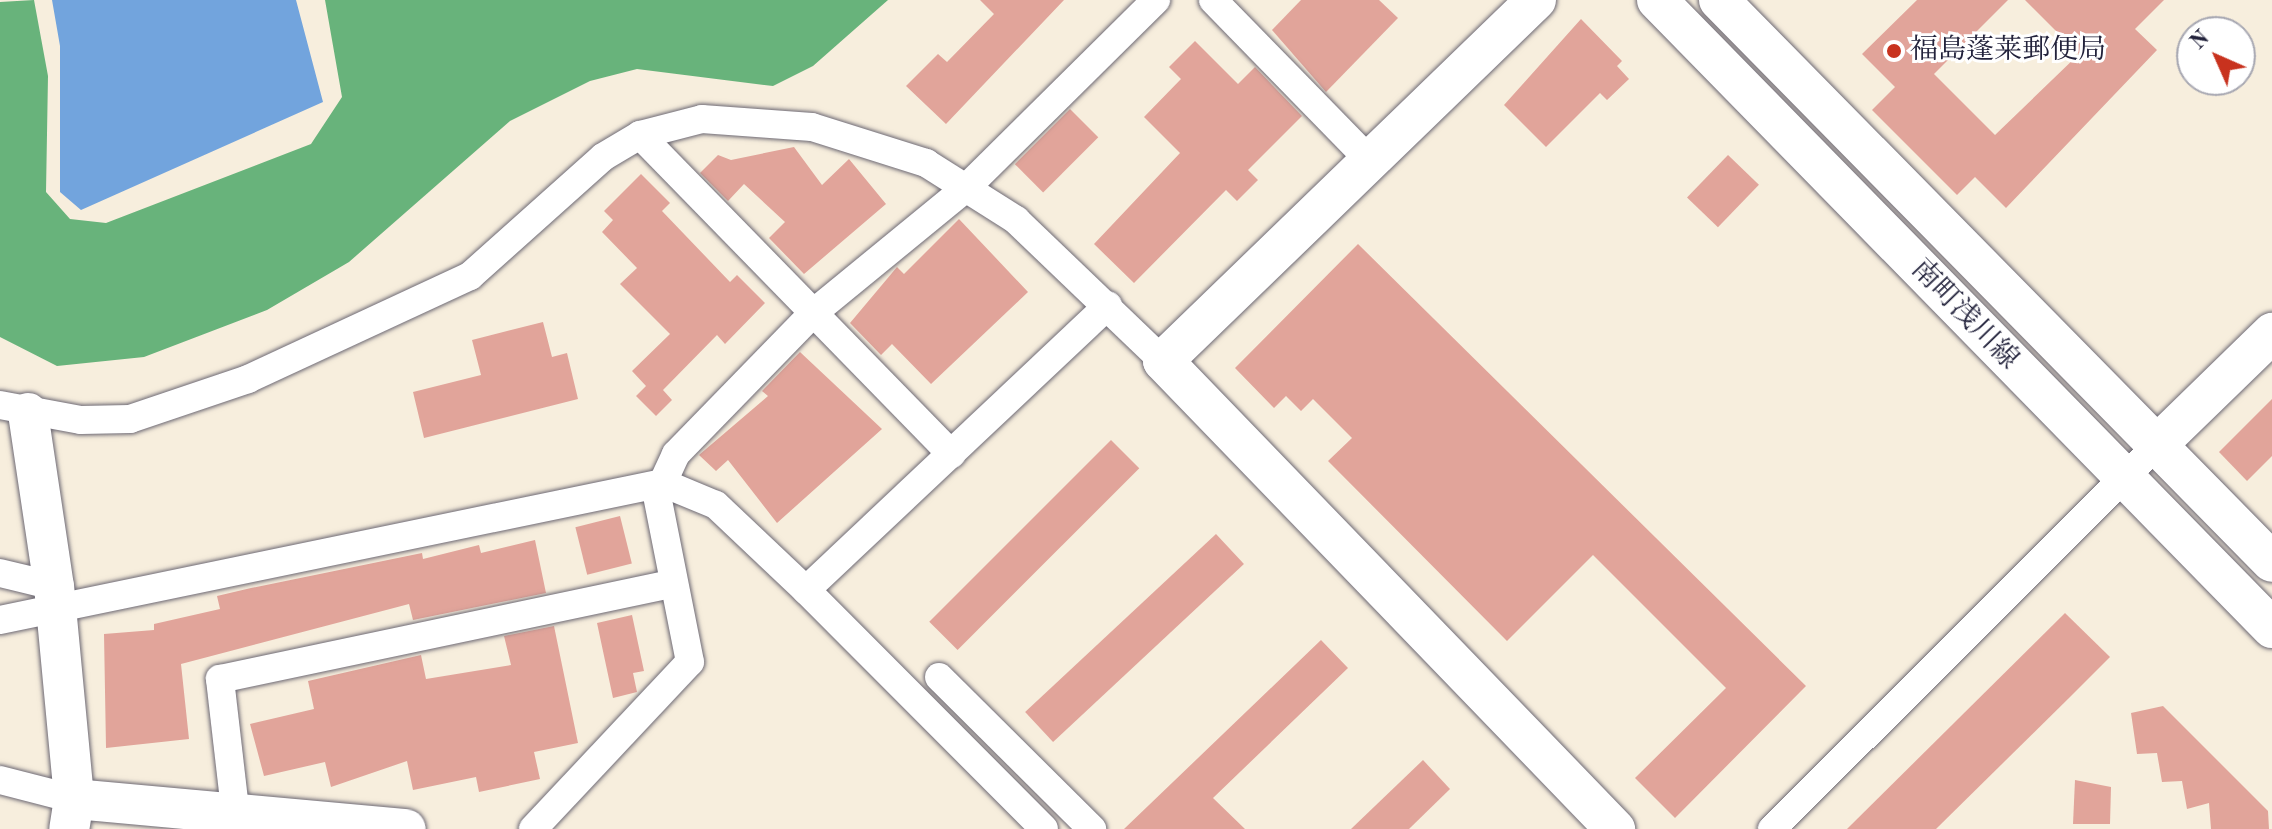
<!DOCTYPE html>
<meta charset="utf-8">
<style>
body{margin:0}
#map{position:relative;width:2272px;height:829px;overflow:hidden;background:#f7eedd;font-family:"Old Standard TT","Noto Serif JP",serif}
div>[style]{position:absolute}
.forest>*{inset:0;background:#68b37b}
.water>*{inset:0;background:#72a4dd}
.building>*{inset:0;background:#e1a49a;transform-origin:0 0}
.roads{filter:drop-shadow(0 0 2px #6d6974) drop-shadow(0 0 2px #6d6974)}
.street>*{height:28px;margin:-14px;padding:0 14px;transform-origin:14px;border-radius:14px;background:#fff}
.secondary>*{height:40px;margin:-20px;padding:0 20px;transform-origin:20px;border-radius:20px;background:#fff}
.dots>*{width:22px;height:22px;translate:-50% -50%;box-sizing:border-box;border:4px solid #fff;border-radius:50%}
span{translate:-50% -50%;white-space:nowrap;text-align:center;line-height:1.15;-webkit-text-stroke:6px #fff;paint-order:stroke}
.poi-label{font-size:28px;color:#22223b}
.left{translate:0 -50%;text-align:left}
.street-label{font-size:28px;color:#22223b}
.north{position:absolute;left:2176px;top:16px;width:80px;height:80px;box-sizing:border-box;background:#fff;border:2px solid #a7a7b1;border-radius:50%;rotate:315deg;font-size:22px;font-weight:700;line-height:32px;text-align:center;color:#22223b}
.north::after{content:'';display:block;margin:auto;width:28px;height:36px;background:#c8321e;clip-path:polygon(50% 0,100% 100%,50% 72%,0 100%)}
</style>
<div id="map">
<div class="forest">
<i style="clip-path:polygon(34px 0,48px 76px,46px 192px,70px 219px,106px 223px,311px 144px,342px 97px,325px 0,888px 0,813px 66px,773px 86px,637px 69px,590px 81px,510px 121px,349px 262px,267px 310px,144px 357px,57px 366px,0 337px,0 2px)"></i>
</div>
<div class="water">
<i style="clip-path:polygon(52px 0,296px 0,323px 102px,81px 210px,60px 192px,60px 46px)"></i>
</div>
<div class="building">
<i style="clip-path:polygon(980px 0,1064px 0,946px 124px,906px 86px,938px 54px,947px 62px,994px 14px)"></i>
<i style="clip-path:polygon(1301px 0,1379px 0,1398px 18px,1326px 92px,1272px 30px)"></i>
<i style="clip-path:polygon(1917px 0,2008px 0,1934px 74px,1995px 135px,2079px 54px,2025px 0,2164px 0,2135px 29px,2157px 50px,2006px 208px,1975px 177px,1957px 195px,1872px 110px,1895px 87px,1862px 54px)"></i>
<i style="clip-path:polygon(1581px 19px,1622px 61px,1617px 66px,1629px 79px,1607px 100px,1600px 93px,1546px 147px,1504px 105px)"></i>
<i style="clip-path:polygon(1195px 41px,1238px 84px,1255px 67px,1302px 116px,1248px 170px,1258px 180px,1237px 201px,1226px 190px,1134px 283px,1094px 244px,1180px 153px,1144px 117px,1181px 79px,1169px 67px)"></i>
<i style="left:1070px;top:109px;width:40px;height:78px;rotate:45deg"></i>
<i style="clip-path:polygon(794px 147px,822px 185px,849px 159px,886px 204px,804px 274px,769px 238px,785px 222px,744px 184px,728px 201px,700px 173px,718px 155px,731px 160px)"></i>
<i style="left:1728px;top:155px;width:43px;height:59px;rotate:44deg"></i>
<i style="clip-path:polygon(641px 174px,670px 203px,662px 211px,730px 282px,737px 275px,765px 303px,725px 344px,717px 335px,663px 390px,672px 400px,656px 416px,636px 396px,646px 386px,632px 371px,670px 334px,620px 284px,637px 268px,602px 232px,613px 220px,604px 211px)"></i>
<i style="clip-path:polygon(959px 219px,1028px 292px,931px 384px,892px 344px,881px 355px,850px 323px,897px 267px,904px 274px)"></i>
<i style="clip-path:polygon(1358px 244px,1806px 686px,1675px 818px,1635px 778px,1726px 688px,1593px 555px,1507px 641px,1328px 461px,1352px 438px,1313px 399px,1301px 411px,1286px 396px,1274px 408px,1235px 368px)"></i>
<i style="clip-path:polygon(543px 322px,552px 357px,567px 353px,578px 399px,424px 438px,413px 392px,481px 375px,472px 340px)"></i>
<i style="clip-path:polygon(800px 352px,882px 429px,777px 523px,728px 460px,716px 471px,699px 455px,768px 396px,762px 391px)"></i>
<i style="clip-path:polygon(2272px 399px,2272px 456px,2247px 481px,2219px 452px)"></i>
<i style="left:1111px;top:440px;width:40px;height:257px;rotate:45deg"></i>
<i style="left:620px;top:516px;width:49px;height:46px;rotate:76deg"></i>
<i style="left:1216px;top:534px;width:41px;height:261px;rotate:47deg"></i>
<i style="clip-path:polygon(535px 540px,546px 593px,413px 620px,409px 604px,181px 664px,189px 739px,106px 748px,104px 634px,154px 630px,154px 624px,220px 609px,217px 596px,251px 588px,422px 553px,423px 559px,479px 545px,481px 553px)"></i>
<i style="clip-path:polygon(2065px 613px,2110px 657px,2071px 696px,1936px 829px,1847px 829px)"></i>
<i style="clip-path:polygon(632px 615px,644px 671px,633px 673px,637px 692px,613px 698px,597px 623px)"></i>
<i style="clip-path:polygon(554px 626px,578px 743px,534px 752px,540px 779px,479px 792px,476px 777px,413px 790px,407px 761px,331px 787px,325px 762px,264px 776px,250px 724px,314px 709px,308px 681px,421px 655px,426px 679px,511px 665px,504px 636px)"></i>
<i style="clip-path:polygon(1321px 640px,1348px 668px,1213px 798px,1245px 829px,1124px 829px)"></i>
<i style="clip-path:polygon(2163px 706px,2268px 811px,2269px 829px,2211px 829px,2209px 803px,2187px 809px,2182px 781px,2162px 782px,2157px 753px,2137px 754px,2131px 713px)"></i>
<i style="clip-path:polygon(1423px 760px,1450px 789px,1409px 829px,1351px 829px)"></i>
<i style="clip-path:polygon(2075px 780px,2111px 787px,2110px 824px,2073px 824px)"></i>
</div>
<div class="roads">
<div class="street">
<i style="left:1213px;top:0;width:223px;rotate:45.7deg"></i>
<i style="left:640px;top:135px;width:446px;rotate:45.7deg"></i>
<i style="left:0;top:405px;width:82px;rotate:10.5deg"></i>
<i style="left:81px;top:420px;width:49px;rotate:-1.2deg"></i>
<i style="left:130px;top:419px;width:125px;rotate:-18.7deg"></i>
<i style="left:248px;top:379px;width:245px;rotate:-24.9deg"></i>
<i style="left:470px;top:276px;width:178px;rotate:-41.8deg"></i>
<i style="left:603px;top:157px;width:43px;rotate:-30.7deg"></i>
<i style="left:640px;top:135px;width:64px;rotate:-14.5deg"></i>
<i style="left:702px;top:119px;width:110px;rotate:4.2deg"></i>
<i style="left:812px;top:127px;width:120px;rotate:17.5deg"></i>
<i style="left:926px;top:163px;width:107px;rotate:32.3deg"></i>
<i style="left:1016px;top:220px;width:204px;rotate:43.8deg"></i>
<i style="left:0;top:573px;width:56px;rotate:13.5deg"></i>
<i style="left:806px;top:590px;width:337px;rotate:45.1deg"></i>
<i style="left:0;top:620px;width:677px;rotate:-11.68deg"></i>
<i style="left:663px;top:483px;width:57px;rotate:22.5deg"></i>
<i style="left:716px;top:505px;width:124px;rotate:43.4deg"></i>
<i style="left:806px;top:590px;width:415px;rotate:-43.3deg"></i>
<i style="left:939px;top:677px;width:216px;rotate:44.8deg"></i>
<i style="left:0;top:780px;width:76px;rotate:14.4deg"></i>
<i style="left:235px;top:809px;width:131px;rotate:-96.6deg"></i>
<i style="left:220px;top:679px;width:460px;rotate:-11.9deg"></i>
<i style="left:533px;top:829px;width:229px;rotate:-46.8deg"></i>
<i style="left:690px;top:662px;width:170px;rotate:-101.2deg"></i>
<i style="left:657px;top:495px;width:45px;rotate:-65.1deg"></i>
<i style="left:676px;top:454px;width:195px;rotate:-45.8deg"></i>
<i style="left:812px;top:314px;width:200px;rotate:-39.3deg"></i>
<i style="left:967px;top:187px;width:266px;rotate:-44.7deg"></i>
<i style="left:1772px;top:829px;width:547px;rotate:-44.93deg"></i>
</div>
<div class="secondary">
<i style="left:1536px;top:0;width:519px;rotate:135.94deg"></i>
<i style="left:1163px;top:361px;width:651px;rotate:46deg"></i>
<i style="left:1657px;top:0;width:879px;rotate:45.6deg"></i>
<i style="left:1719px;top:0;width:788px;rotate:45.46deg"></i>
<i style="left:28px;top:413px;width:175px;rotate:81.5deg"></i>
<i style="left:54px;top:586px;width:214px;rotate:84.6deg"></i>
<i style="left:74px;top:799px;width:30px;rotate:99deg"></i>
<i style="left:2159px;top:443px;width:158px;rotate:-44.2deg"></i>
<i style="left:74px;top:799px;width:333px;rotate:5.2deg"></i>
</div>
</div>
<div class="dots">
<i style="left:1894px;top:51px;background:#c8321e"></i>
</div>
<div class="poi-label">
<span class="left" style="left:1910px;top:51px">福島蓬莱郵便局</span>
</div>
<div class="street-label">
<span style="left:1964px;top:315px;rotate:46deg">南町浅川線</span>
</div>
<div class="north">N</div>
</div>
